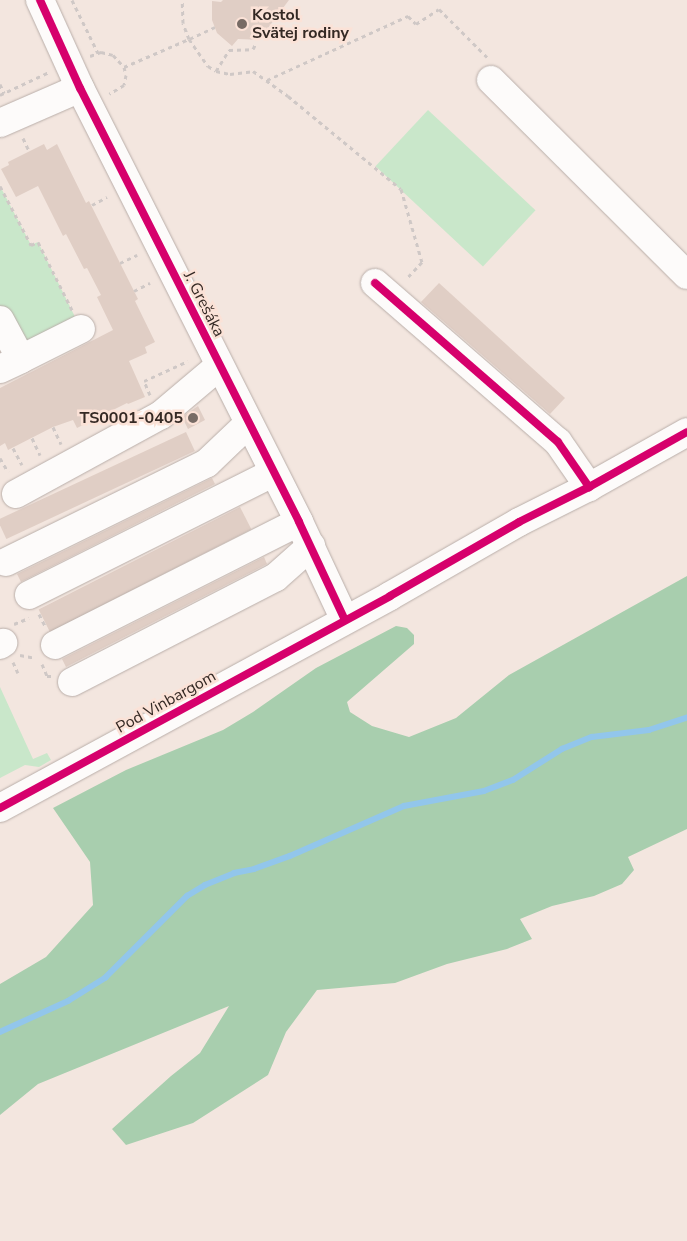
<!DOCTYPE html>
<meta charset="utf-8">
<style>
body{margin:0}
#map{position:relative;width:687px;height:1241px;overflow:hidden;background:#f3e6df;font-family:"Nunito Sans",sans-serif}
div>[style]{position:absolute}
.green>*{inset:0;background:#c9e7ca;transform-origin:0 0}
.forest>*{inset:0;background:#a8ceae}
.stream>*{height:5.5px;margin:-2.75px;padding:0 2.75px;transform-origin:2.75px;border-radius:2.75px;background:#92c6eb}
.building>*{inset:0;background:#e0cec5;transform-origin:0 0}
.path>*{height:3px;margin-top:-1.5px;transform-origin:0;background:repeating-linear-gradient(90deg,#cfc8c6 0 4px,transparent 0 8px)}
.roads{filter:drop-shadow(0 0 1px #b9aea9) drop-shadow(0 0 1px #b9aea9)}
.minor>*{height:28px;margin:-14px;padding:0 14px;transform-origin:14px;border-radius:14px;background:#fdfbfa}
.cycleway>*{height:8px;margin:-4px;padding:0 4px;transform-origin:4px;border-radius:4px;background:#d6006c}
.dots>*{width:14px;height:14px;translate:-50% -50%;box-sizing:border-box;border:2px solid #fbe2d7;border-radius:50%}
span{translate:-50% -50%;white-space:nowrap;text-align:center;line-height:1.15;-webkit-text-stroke:5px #fbe2d7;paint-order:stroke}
.poi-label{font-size:16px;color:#342924;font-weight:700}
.left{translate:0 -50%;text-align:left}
.right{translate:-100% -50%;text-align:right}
.street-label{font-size:16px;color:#342924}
</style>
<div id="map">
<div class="green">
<i style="left:428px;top:110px;width:147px;height:77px;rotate:43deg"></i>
<i style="clip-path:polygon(0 186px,31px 245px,38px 242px,81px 329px,21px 359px,0 320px)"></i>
<i style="clip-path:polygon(0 687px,33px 759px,47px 753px,51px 760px,39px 767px,25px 765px,0 778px)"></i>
</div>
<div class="forest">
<i style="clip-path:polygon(687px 576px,687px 829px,628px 857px,634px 870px,622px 884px,594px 896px,552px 906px,520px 919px,532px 939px,507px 949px,447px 964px,395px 983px,317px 990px,286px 1032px,268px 1075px,193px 1123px,126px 1145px,112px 1129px,171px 1076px,200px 1053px,229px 1006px,38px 1084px,0 1115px,0 984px,46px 957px,93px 905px,90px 862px,53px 808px,126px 770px,223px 730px,253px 712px,316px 668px,396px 626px,407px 628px,414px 635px,414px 644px,347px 702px,350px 712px,372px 726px,409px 737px,456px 718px,509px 675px)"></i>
</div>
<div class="stream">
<i style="left:0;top:1032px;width:75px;rotate:-24.5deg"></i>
<i style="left:68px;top:1001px;width:44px;rotate:-31.9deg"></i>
<i style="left:105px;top:978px;width:116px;rotate:-45deg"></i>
<i style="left:187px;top:896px;width:21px;rotate:-31deg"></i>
<i style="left:205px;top:885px;width:31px;rotate:-22deg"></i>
<i style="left:234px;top:873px;width:20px;rotate:-11deg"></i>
<i style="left:254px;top:869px;width:38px;rotate:-20deg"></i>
<i style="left:290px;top:856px;width:124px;rotate:-23.7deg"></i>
<i style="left:404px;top:806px;width:81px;rotate:-10.6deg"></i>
<i style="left:484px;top:791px;width:31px;rotate:-21deg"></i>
<i style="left:513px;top:780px;width:58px;rotate:-32.3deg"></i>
<i style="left:562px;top:749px;width:32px;rotate:-22deg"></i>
<i style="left:592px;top:737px;width:57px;rotate:-7deg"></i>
<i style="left:649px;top:730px;width:40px;rotate:-18deg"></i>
</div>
<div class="building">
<i style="clip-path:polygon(223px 0,289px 0,259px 40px,238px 39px,232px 46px,217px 33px,212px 20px,212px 1px,221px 2px)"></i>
<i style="clip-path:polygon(44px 144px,47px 150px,57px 144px,86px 203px,89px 201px,138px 299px,135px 301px,155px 342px,145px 347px,147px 353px,129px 361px,145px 397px,128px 404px,127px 403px,77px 428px,73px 420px,53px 427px,8px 450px,5px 443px,0 446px,0 388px,113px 330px,97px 297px,101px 295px,87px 268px,84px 269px,66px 234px,63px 236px,38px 186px,16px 197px,1px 169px,9px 165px,8px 162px)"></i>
<i style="clip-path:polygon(439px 283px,565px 398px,550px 414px,421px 302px)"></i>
<i style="clip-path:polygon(198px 406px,205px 420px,188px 429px,182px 417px)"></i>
<i style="left:186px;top:432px;width:21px;height:208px;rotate:65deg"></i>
<i style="clip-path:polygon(212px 478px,215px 484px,21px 582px,17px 574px)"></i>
<i style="left:240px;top:507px;width:25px;height:226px;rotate:63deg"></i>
<i style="clip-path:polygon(264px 557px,267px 564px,66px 667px,62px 659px)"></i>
</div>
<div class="path">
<i style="left:72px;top:0;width:59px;rotate:63.9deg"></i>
<i style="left:215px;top:27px;width:29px;rotate:155deg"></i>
<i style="left:189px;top:39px;width:33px;rotate:55deg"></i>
<i style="left:208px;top:66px;width:9px;rotate:32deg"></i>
<i style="left:216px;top:71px;width:14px;rotate:12deg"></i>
<i style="left:230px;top:74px;width:23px;rotate:-7deg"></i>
<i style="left:253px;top:71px;width:43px;rotate:35.5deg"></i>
<i style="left:288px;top:96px;width:146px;rotate:39.5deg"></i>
<i style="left:401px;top:189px;width:76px;rotate:74deg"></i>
<i style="left:422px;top:262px;width:23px;rotate:133deg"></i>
<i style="left:90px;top:56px;width:12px;rotate:-20deg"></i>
<i style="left:101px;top:52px;width:12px;rotate:14deg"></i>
<i style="left:113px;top:55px;width:16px;rotate:47deg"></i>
<i style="left:124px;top:67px;width:8px;rotate:76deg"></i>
<i style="left:126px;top:75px;width:10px;rotate:101deg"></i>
<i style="left:124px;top:85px;width:17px;rotate:149deg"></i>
<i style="left:124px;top:67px;width:71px;rotate:-23.3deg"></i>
<i style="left:189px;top:39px;width:17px;rotate:-111deg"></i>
<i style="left:183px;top:23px;width:23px;rotate:-92deg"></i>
<i style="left:216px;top:71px;width:25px;rotate:-58deg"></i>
<i style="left:229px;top:50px;width:24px;rotate:-2deg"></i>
<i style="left:253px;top:49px;width:7px;rotate:-63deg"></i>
<i style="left:267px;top:80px;width:155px;rotate:-24.4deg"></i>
<i style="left:408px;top:16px;width:11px;rotate:45deg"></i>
<i style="left:416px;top:24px;width:27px;rotate:-33deg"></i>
<i style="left:439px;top:9px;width:71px;rotate:45deg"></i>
<i style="left:0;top:84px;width:10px;rotate:66deg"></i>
<i style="left:0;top:95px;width:54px;rotate:-25.1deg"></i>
<i style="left:23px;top:138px;width:14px;rotate:65deg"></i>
<i style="left:0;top:186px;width:67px;rotate:62.3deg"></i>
<i style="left:31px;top:245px;width:8px;rotate:-23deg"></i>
<i style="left:38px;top:242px;width:76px;rotate:63.4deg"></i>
<i style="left:92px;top:205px;width:17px;rotate:-28deg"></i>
<i style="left:120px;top:263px;width:19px;rotate:-25deg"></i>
<i style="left:134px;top:291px;width:18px;rotate:-27deg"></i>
<i style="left:150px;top:395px;width:15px;rotate:-113deg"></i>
<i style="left:144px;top:381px;width:48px;rotate:-24.4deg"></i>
<i style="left:53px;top:427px;width:19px;rotate:65deg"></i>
<i style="left:32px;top:438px;width:19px;rotate:65deg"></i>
<i style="left:13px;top:448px;width:19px;rotate:62deg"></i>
<i style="left:0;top:458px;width:16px;rotate:60deg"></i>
<i style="left:39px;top:614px;width:13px;rotate:63deg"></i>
<i style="left:14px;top:624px;width:16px;rotate:-22deg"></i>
<i style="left:20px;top:655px;width:16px;rotate:11deg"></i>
<i style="left:13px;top:662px;width:12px;rotate:66deg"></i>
<i style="left:42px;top:664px;width:13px;rotate:67deg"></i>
<i style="left:47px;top:676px;width:4px"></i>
</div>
<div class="roads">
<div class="minor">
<i style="left:40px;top:0;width:97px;rotate:65.6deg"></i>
<i style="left:80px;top:88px;width:486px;rotate:63.2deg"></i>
<i style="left:299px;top:522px;width:108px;rotate:64.9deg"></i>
<i style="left:491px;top:80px;width:276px;rotate:44.9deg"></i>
<i style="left:0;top:123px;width:87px;rotate:-23.6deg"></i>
<i style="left:375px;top:283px;width:242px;rotate:41deg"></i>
<i style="left:558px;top:442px;width:55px;rotate:55.4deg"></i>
<i style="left:0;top:320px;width:44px;rotate:61.7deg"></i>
<i style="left:21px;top:359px;width:67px;rotate:-26.6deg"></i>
<i style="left:0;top:369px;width:23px;rotate:-25deg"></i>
<i style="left:16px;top:494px;width:165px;rotate:-28.6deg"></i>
<i style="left:161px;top:415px;width:76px;rotate:-40.2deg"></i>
<i style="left:6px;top:562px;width:224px;rotate:-26.2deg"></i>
<i style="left:207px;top:463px;width:57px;rotate:-43.6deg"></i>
<i style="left:29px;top:595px;width:273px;rotate:-26.6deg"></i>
<i style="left:0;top:645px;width:4px;rotate:-34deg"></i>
<i style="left:55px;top:645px;width:273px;rotate:-26.8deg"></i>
<i style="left:72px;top:682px;width:229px;rotate:-27.2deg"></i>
<i style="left:276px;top:577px;width:47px;rotate:-41.5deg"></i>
<i style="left:0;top:808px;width:444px;rotate:-28.5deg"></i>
<i style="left:390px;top:596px;width:149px;rotate:-29.8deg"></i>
<i style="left:519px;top:522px;width:78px;rotate:-26.6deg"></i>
<i style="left:589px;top:487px;width:112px;rotate:-29.3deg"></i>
</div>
</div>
<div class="cycleway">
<i style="left:40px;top:0;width:97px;rotate:65.6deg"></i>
<i style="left:80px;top:88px;width:486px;rotate:63.2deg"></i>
<i style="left:299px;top:522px;width:108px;rotate:64.9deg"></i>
<i style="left:375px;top:283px;width:242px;rotate:41deg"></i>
<i style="left:558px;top:442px;width:55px;rotate:55.4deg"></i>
<i style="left:0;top:808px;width:444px;rotate:-28.5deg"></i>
<i style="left:390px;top:596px;width:149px;rotate:-29.8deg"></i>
<i style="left:519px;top:522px;width:78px;rotate:-26.6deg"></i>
<i style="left:589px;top:487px;width:112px;rotate:-29.3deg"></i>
</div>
<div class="dots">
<i style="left:242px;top:24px;background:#776b65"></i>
<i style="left:193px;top:418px;background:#776b65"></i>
</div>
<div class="poi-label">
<span class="left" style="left:252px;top:24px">Kostol<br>Svätej rodiny</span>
<span class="right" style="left:183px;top:418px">TS0001-0405</span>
</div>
<div class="street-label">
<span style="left:204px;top:304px;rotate:63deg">J. Grešáka</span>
<span style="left:166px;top:702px;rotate:-29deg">Pod Vinbargom</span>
</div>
</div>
